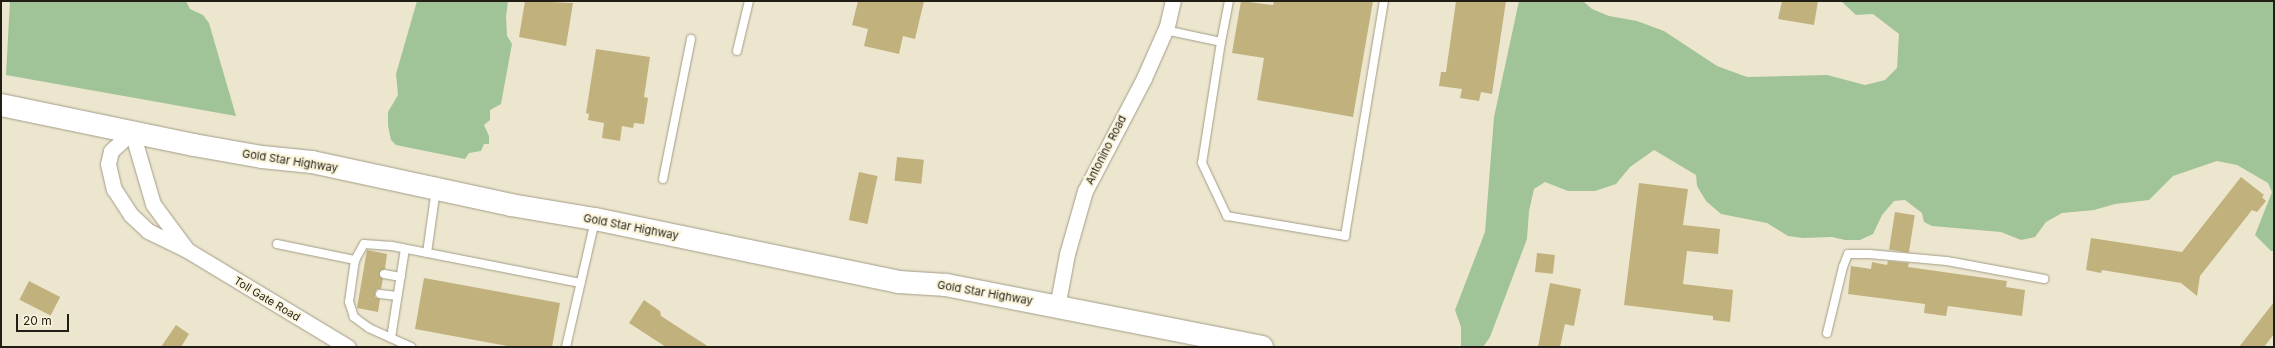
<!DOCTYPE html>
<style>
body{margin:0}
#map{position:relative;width:2275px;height:348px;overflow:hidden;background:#ede6cf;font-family:Inter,sans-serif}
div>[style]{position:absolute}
.forest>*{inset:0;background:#a1c398}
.building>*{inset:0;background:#c1b17d;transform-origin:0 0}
.roads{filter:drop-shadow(0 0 1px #a29c86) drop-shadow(0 0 1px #a29c86)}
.service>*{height:8px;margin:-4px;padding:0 4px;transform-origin:4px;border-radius:4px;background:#fff}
.minor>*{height:15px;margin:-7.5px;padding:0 7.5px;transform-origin:7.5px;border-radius:7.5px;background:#fff}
.secondary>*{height:22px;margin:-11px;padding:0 11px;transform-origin:11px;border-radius:11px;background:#fff}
span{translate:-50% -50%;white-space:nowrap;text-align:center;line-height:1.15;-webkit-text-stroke:4px #fbf4dc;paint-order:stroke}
.street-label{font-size:11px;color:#201e15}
.frame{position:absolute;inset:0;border:2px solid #201e15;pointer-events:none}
.scale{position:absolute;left:16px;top:314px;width:53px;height:18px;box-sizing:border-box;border:2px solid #201e15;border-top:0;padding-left:5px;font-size:12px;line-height:14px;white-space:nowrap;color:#201e15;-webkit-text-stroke:3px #fbf4dc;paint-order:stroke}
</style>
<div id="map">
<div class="forest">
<i style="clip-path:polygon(10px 1px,186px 1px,190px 9px,203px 15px,209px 23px,236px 116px,6px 75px)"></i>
<i style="clip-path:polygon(417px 1px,508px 1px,506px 17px,507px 36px,512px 44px,501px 104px,490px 110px,490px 120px,484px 125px,489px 136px,489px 144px,484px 144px,481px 151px,469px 153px,465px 159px,396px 145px,391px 140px,388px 126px,388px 112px,398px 95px,396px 74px)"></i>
<i style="clip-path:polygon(1519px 1px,1583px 1px,1592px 9px,1609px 16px,1637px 21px,1664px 31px,1717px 66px,1747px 77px,1827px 75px,1865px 85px,1885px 80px,1897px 68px,1899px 34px,1873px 14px,1856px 15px,1841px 1px,2274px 1px,2274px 251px,2271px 251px,2255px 235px,2272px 192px,2268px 183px,2237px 165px,2217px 161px,2173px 176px,2149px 200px,2115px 204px,2094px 210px,2062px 213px,2046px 222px,2035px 237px,2021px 240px,2001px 232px,1932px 226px,1924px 222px,1922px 213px,1905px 200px,1894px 201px,1882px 215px,1873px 234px,1860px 240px,1845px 240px,1832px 237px,1803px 238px,1788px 236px,1767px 223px,1721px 214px,1706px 201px,1697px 186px,1696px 175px,1654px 150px,1630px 167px,1616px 184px,1595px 191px,1568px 191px,1545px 182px,1534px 189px,1529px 211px,1527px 239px,1490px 337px,1483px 347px,1461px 347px,1461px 327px,1455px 310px,1485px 232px,1494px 117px)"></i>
</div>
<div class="building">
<i style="clip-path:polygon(525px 1px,573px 3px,566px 46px,519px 37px)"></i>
<i style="clip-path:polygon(858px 1px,924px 1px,915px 39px,903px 36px,899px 54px,864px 46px,868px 29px,852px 25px)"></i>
<i style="clip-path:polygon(1241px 1px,1273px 5px,1274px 1px,1373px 1px,1353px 117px,1257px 100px,1264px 58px,1232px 53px)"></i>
<i style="clip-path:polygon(1456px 1px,1506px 1px,1492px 94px,1481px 92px,1479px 101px,1460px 98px,1462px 89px,1439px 86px,1441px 72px,1446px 72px)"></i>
<i style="clip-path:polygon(1782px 1px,1818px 1px,1814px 25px,1778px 19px)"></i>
<i style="clip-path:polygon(596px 49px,650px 57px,644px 97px,648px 98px,644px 124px,634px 123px,633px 128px,622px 126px,620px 141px,602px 138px,604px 123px,588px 120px,589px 114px,586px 113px)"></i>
<i style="left:897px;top:157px;width:27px;height:24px;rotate:6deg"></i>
<i style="left:859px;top:172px;width:19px;height:49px;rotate:12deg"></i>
<i style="clip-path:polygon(2241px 177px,2264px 195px,2262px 197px,2266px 201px,2257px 212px,2252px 210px,2200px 276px,2197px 296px,2181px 283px,2102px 270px,2101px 273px,2086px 270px,2091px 238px,2182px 252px)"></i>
<i style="clip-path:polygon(1639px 183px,1688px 189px,1683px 225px,1720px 229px,1718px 254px,1687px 251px,1683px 284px,1733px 290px,1730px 322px,1713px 320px,1713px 316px,1624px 305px)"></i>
<i style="left:1895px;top:212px;width:20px;height:38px;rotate:9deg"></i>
<i style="clip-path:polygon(367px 250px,387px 254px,385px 269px,379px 273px,383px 279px,381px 289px,377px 289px,375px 293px,375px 297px,380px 299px,378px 312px,357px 308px)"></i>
<i style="left:1537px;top:253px;width:18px;height:19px;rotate:6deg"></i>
<i style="clip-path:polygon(1888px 261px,1909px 263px,1908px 267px,2007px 281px,2006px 287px,2025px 290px,2022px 316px,1948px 306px,1946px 316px,1924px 313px,1925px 304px,1848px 294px,1851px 266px,1871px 269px,1872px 262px,1887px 265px)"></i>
<i style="clip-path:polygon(424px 278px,560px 303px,552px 347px,513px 347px,415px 329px)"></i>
<i style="left:29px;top:281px;width:35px;height:21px;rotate:27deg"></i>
<i style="clip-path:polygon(1550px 283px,1581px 289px,1574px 326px,1565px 324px,1560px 347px,1538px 347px)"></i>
<i style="clip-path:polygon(644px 300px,660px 311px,661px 316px,709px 347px,666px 347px,629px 323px)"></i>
<i style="clip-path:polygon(2274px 302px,2274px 334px,2264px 347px,2239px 347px)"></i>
<i style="clip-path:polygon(176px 325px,189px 334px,181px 347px,161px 347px)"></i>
</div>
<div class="roads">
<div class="service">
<i style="left:1165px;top:30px;width:57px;rotate:12.1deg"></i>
<i style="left:1221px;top:42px;width:42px;rotate:-79deg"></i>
<i style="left:1221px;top:42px;width:122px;rotate:98.9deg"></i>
<i style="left:1202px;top:163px;width:59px;rotate:64.7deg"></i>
<i style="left:1227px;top:216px;width:120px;rotate:9.6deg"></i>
<i style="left:1345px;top:236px;width:238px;rotate:-80.6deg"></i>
<i style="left:737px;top:51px;width:51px;rotate:-76.5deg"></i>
<i style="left:663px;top:179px;width:143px;rotate:-78.7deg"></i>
<i style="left:277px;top:244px;width:80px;rotate:11.6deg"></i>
<i style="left:427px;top:253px;width:65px;rotate:-82deg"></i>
<i style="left:384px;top:274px;width:17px;rotate:10deg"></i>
<i style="left:380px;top:294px;width:17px;rotate:7deg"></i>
<i style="left:1827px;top:333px;width:68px;rotate:-76.4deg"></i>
<i style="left:1843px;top:267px;width:14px;rotate:-69deg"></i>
<i style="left:1848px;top:254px;width:21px"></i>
<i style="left:1869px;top:254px;width:78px;rotate:5.1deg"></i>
<i style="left:1947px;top:261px;width:99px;rotate:10.5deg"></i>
<i style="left:391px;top:338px;width:90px;rotate:-81.1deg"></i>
<i style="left:411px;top:347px;width:46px;rotate:-155.7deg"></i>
<i style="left:369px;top:328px;width:19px;rotate:-144deg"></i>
<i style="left:354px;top:317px;width:16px;rotate:-108deg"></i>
<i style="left:349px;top:302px;width:42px;rotate:-81.9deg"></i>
<i style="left:355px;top:260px;width:18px;rotate:-61deg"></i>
<i style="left:364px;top:244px;width:28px;rotate:4deg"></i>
<i style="left:392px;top:246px;width:192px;rotate:11.1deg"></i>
<i style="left:566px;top:347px;width:130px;rotate:-77.1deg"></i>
</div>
<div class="minor">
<i style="left:187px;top:250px;width:57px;rotate:-126.5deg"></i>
<i style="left:153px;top:204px;width:75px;rotate:-106.3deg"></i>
<i style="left:132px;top:132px;width:28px;rotate:138deg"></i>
<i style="left:111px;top:151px;width:13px;rotate:103deg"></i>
<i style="left:108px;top:164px;width:26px;rotate:77deg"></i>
<i style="left:114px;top:189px;width:31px;rotate:57deg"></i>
<i style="left:131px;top:215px;width:23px;rotate:43deg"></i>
<i style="left:148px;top:231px;width:43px;rotate:26deg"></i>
<i style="left:187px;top:250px;width:188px;rotate:31.1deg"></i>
<i style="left:1057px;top:307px;width:54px;rotate:-79.3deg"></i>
<i style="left:1067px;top:254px;width:66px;rotate:-74.1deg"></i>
<i style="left:1085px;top:191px;width:127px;rotate:-62.4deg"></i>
<i style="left:1144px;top:78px;width:57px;rotate:-66.1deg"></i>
<i style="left:1167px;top:26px;width:26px;rotate:-77deg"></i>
</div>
<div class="secondary">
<i style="left:1px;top:105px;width:197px;rotate:11.7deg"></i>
<i style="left:194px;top:145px;width:69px;rotate:10deg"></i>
<i style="left:262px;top:157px;width:50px;rotate:5.7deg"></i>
<i style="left:312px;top:162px;width:204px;rotate:12.2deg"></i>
<i style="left:511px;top:205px;width:85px;rotate:9.5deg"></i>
<i style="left:595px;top:219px;width:310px;rotate:11.7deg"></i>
<i style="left:899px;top:282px;width:47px;rotate:3.7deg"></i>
<i style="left:946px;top:285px;width:322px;rotate:11.1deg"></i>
</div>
</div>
<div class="street-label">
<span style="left:1106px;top:150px;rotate:-63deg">Antonino Road</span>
<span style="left:290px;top:161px;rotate:9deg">Gold Star Highway</span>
<span style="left:631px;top:227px;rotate:11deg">Gold Star Highway</span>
<span style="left:985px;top:293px;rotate:10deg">Gold Star Highway</span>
<span style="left:267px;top:299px;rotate:31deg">Toll Gate Road</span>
</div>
<div class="frame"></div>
<div class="scale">20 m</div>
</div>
